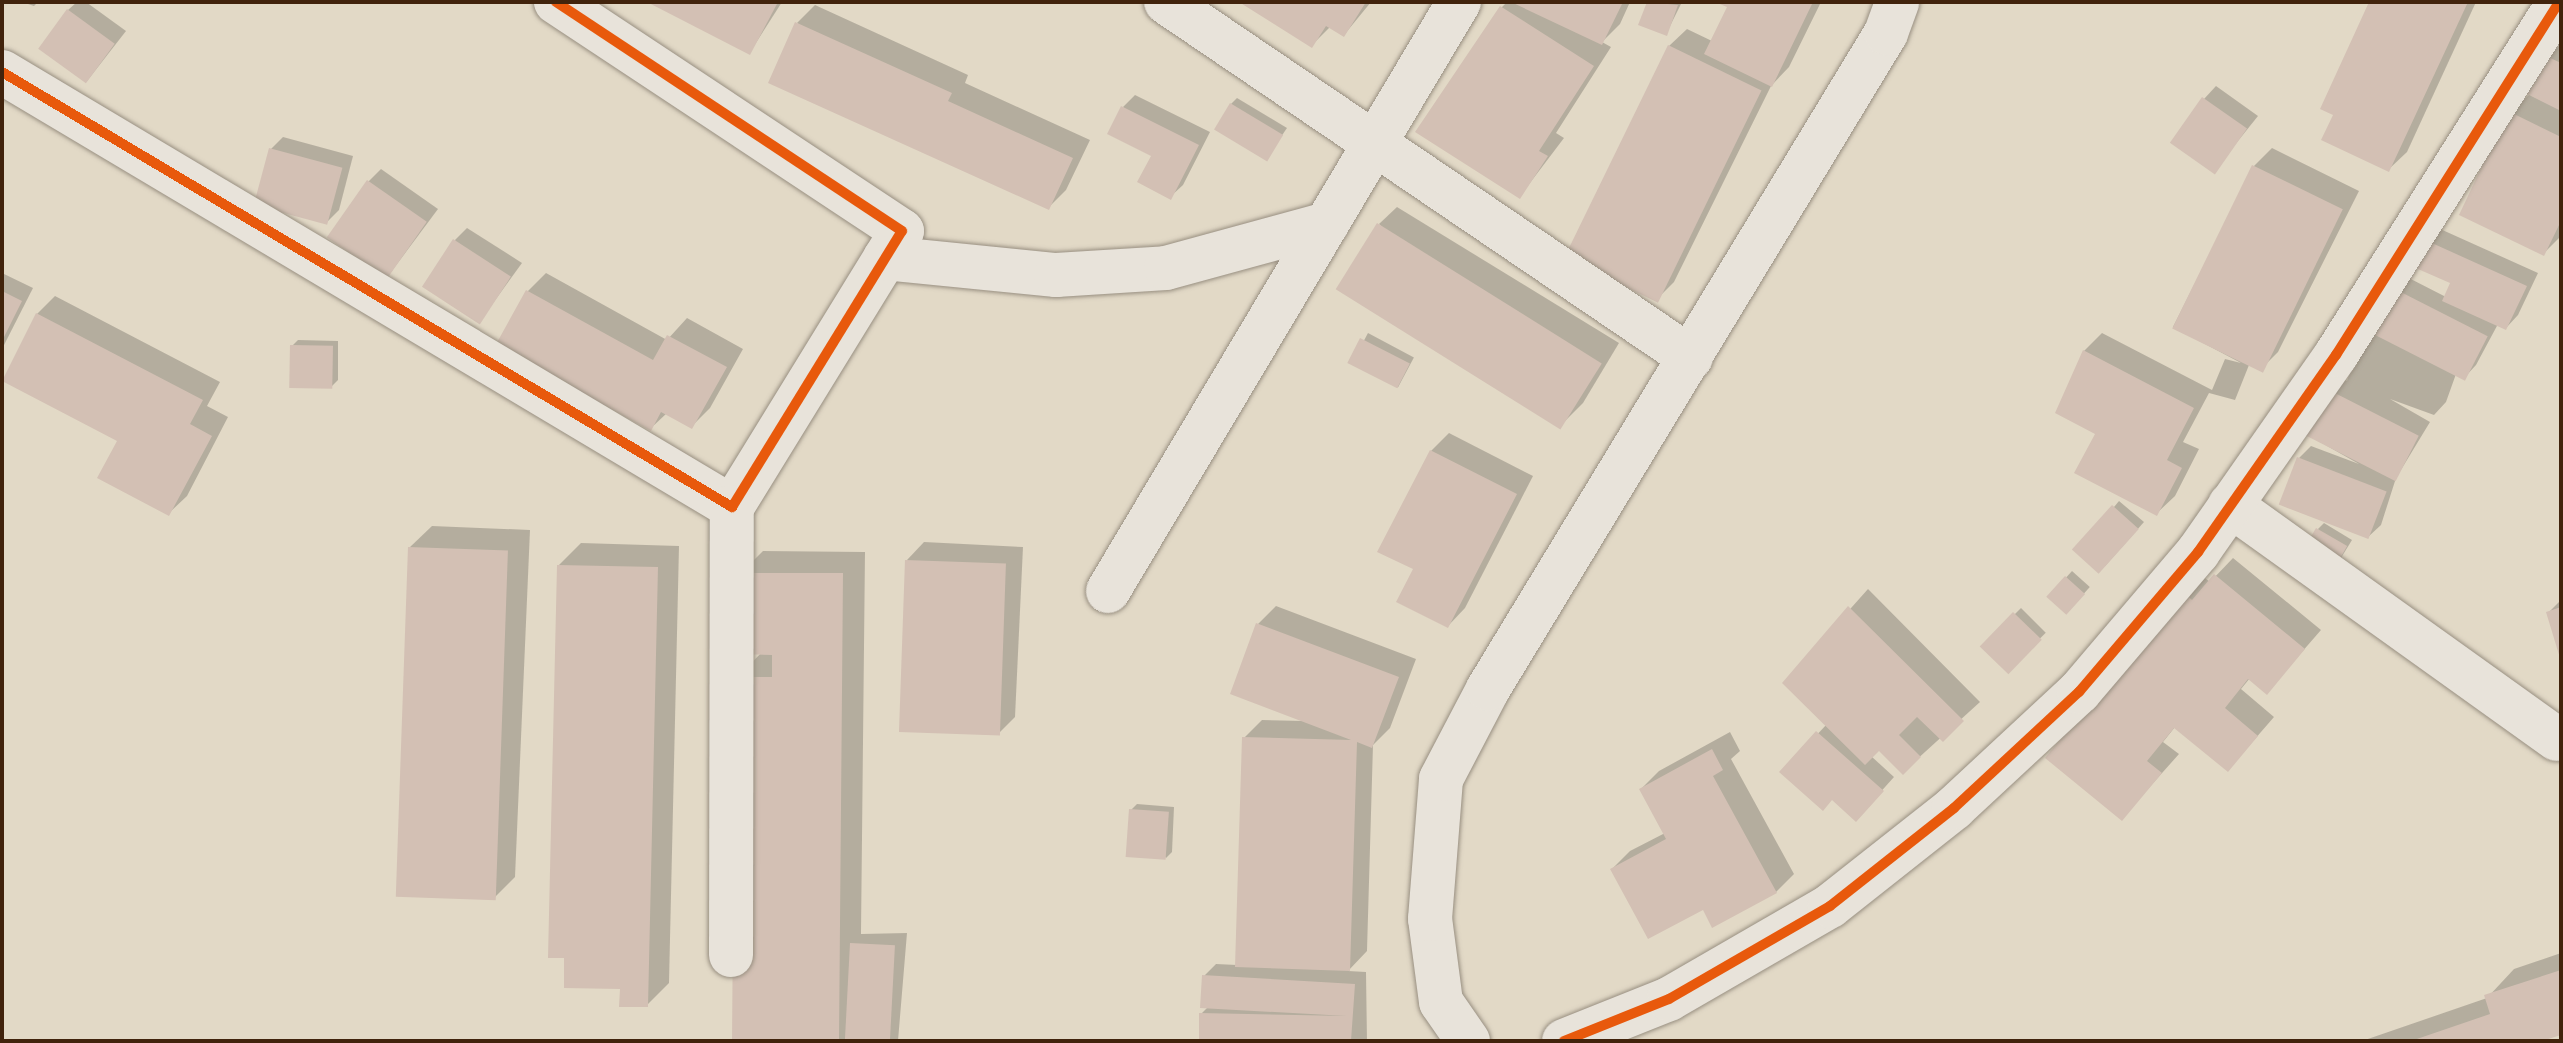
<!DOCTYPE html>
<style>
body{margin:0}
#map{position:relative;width:2563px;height:1043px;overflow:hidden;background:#e2d9c6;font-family:"IM FELL Great Primer",serif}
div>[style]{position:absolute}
.shadow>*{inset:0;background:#0003;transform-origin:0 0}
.building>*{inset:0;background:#d3c0b4;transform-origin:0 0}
.roads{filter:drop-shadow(0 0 2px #988f81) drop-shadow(0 0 2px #988f81)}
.minor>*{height:44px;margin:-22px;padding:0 22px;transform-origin:22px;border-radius:22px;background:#e8e3da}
.cycleway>*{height:10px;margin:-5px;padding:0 5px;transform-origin:5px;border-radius:5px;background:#e8590c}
span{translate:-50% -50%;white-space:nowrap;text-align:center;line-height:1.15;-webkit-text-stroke:6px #f4e9d2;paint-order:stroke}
.frame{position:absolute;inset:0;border:4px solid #41230c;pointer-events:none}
</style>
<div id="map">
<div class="shadow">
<i style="clip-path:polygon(22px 2px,38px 2px,34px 6px)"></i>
<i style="clip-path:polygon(77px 2px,86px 2px,126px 31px,87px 81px,68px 10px)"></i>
<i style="clip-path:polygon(652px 2px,782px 2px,750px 52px)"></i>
<i style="clip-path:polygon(1243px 2px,1371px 2px,1344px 35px,1331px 26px,1312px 45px)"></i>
<i style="clip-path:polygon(1507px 2px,1630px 2px,1620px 24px,1602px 42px,1611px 47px,1556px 133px,1564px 138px,1520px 196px,1502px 7px)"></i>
<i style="clip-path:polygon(1649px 2px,1682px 2px,1666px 34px,1641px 24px)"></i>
<i style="clip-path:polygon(1720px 2px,1821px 2px,1789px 67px,1771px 86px,1674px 282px,1656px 300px,1669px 46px,1687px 29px,1712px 41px,1729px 6px)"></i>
<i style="clip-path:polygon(2371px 2px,2476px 2px,2407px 152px,2389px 169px,2336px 114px)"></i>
<i style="clip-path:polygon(815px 5px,968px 75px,965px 83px,1090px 140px,1066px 190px,1048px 208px,797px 23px)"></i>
<i style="clip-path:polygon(2561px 44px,2561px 236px,2544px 253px,2509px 113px,2529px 95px,2548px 57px)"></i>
<i style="clip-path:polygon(2216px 86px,2258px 116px,2213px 172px,2204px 99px)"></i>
<i style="clip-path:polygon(1135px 95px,1210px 132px,1183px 185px,1170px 197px,1153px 155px,1123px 107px)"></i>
<i style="clip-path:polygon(1237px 98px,1287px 128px,1266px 159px,1231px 104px)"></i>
<i style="clip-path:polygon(283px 137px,353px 156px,339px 210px,326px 223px,271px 149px)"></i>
<i style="clip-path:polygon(2272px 148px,2359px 191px,2278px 352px,2260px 370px,2249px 365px,2235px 400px,2209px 393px,2183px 442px,2199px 449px,2175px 496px,2157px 513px,2084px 351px,2102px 333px,2212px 390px,2225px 359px,2241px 363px,2173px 327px,2254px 166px)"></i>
<i style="clip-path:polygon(381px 169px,438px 209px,388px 276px,368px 182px)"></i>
<i style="clip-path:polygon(1397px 207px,1619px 343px,1583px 403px,1565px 421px,1379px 224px)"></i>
<i style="clip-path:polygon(467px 228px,522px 263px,480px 321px,455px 240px)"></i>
<i style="clip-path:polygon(2438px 228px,2538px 273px,2518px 315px,2506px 328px,2498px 324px,2476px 365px,2464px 378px,2456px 374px,2446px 402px,2434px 415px,2390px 399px,2430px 422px,2396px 478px,2381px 525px,2368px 537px,2299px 458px,2311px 446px,2359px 464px,2306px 434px,2341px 378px,2347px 381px,2361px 343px,2401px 274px,2446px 297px,2452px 282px,2414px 265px)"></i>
<i style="clip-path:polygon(2px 273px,33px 288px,2px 349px)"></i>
<i style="clip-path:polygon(546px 273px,667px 340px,687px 318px,743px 349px,710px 408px,692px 426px,667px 413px,650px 429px,498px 345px,528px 291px)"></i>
<i style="clip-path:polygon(55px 296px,220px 382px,207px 406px,228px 417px,187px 496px,169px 513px,37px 314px)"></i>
<i style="left:1368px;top:333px;width:52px;height:34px;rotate:28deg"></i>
<i style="clip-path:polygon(298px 340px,338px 341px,338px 380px,332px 386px,292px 346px)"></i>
<i style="clip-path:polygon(1449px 433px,1533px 476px,1465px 608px,1448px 626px,1431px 451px)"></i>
<i style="clip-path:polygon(2119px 501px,2144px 522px,2105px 566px,2114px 507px)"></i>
<i style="clip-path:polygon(2324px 523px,2352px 540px,2336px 566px,2318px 529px)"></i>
<i style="clip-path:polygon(432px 526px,530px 530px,515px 877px,493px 899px,409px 548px)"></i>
<i style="clip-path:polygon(924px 542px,1023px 547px,1015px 717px,997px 735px,907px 560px)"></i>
<i style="clip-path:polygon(581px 543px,679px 546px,669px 983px,647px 1005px,622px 987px,559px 565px)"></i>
<i style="clip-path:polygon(763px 551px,865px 552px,861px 934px,907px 933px,898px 1041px,734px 1041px,737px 678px,762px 652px,741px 573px)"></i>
<i style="clip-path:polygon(2233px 558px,2321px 630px,2267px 692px,2250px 678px,2241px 689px,2274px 717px,2228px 770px,2175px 727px,2163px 742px,2179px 754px,2122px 818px,2048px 758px,2201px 575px,2210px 582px)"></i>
<i style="left:2072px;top:571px;width:24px;height:35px;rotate:42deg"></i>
<i style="clip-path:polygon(1868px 589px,1980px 702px,1903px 772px,1879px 748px,1871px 756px,1894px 777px,1868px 806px,1833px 798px,1782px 772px,1827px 724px,1785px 682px)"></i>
<i style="clip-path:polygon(2561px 600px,2561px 654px,2548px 613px)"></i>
<i style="clip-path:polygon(1276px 606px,1416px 659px,1390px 728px,1373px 745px,1367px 951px,1348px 971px,1366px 972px,1367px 1041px,1201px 1041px,1201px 1014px,1209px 1006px,1204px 976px,1216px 964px,1237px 965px,1244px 738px,1262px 720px,1304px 721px,1232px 693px,1258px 624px)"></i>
<i style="left:2021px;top:608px;width:35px;height:54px;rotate:45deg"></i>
<i style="clip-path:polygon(1730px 732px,1740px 751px,1731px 759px,1794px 874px,1776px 892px,1704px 907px,1612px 869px,1630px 851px,1665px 833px,1641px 789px,1659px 771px)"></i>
<i style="clip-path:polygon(1137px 804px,1174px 807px,1172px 852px,1166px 858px,1131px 810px)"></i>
<i style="clip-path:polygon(2561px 953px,2561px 1033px,2538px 1041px,2362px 1041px,2487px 998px,2514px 969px)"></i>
</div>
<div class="building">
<i style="clip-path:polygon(647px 2px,778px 2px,750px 55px)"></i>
<i style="clip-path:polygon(1239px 2px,1366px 2px,1344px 37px,1326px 26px,1312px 48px)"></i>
<i style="clip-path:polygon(1511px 2px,1623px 2px,1602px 45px)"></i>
<i style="clip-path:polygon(1647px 2px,1678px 5px,1667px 36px,1638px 25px)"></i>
<i style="clip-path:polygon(1715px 2px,1813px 2px,1772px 87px,1704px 54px,1727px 7px)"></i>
<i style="clip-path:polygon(2369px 2px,2468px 2px,2389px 172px,2321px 140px,2333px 115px,2320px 109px)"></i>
<i style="clip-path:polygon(1500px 6px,1594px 66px,1539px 151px,1548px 156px,1520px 199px,1415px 132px)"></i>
<i style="left:67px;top:9px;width:59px;height:49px;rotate:36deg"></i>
<i style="clip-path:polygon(795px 22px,952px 93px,948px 101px,1073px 158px,1049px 210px,768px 83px)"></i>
<i style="left:1668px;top:45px;width:104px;height:236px;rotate:26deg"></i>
<i style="clip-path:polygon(2546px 56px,2561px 63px,2561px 111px,2527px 94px)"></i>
<i style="left:2202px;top:97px;width:55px;height:56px;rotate:35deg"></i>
<i style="left:1230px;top:103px;width:62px;height:31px;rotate:31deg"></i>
<i style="clip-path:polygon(1121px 106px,1199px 145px,1171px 200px,1137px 182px,1151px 156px,1107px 134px)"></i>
<i style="clip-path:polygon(2508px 111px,2561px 137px,2561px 221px,2544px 256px,2459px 215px)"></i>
<i style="left:269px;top:148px;width:76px;height:59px;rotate:15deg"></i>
<i style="left:2252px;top:165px;width:101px;height:182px;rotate:26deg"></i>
<i style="left:367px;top:180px;width:73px;height:70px;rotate:35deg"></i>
<i style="left:1377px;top:223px;width:265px;height:78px;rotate:32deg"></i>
<i style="left:453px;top:239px;width:69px;height:57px;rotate:33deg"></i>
<i style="clip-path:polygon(2423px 239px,2527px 286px,2506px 330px,2442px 301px,2450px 283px,2411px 266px)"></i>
<i style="left:2387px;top:285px;width:113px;height:50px;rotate:27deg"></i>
<i style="clip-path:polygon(526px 290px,653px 360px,667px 335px,727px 367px,692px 429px,661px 412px,651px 431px,495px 346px)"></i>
<i style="clip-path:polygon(2px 291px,22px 301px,2px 341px)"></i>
<i style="clip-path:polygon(36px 313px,203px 400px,190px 424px,212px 436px,169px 516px,97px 478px,117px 441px,2px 381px)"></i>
<i style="left:1360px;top:338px;width:56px;height:28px;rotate:27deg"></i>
<i style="left:290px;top:345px;width:43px;height:43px;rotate:1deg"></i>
<i style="clip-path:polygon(2083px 350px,2194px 408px,2167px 460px,2182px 468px,2157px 516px,2074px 473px,2095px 434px,2055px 413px)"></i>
<i style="left:2327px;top:389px;width:103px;height:51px;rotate:27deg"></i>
<i style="clip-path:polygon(1430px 450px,1517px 494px,1448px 628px,1396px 602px,1413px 569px,1377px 552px)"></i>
<i style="left:2297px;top:457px;width:96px;height:51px;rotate:21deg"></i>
<i style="left:2112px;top:505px;width:36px;height:60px;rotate:42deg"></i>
<i style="left:2316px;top:528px;width:36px;height:33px;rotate:30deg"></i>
<i style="left:408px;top:547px;width:100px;height:350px;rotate:2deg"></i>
<i style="left:905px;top:560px;width:101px;height:172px;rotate:2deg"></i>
<i style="clip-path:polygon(557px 565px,658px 567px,648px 1007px,619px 1007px,620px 989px,564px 988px,564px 958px,548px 958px)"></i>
<i style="clip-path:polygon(739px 573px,843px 573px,839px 1041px,732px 1041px,735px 677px,772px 677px,772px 655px,738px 654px)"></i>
<i style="clip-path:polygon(2214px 574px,2305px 649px,2267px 695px,2248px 679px,2225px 708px,2258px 736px,2228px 772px,2174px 728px,2147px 761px,2162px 773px,2122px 821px,2045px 758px,2182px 591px,2192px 600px)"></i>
<i style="left:2065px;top:576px;width:27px;height:28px;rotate:42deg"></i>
<i style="clip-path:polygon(1848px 606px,1964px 721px,1943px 742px,1917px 717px,1899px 735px,1921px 757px,1903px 775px,1879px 751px,1865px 765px,1782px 683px)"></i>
<i style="clip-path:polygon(2561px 607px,2561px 658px,2560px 658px,2546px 612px)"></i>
<i style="left:2013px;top:612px;width:40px;height:48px;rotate:44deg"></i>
<i style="clip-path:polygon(1256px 623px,1399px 677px,1372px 748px,1357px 742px,1350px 971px,1235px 967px,1242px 737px,1351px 740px,1230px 694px)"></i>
<i style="clip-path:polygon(1816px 731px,1884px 791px,1856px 822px,1832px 800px,1823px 811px,1779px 772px)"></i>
<i style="clip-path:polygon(1712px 749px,1723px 770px,1713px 776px,1777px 893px,1712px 928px,1703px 910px,1648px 939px,1610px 869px,1666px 839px,1639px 789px)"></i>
<i style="left:1129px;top:809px;width:40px;height:48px;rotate:4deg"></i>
<i style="left:850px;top:943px;width:45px;height:98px;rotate:3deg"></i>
<i style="clip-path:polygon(2561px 970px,2561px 1035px,2542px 1041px,2411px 1041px,2490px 1014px,2484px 995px)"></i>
<i style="clip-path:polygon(1202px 975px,1355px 984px,1351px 1041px,1199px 1041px,1199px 1013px,1347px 1016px,1200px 1008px)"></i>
</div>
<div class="roads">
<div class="minor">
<i style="left:1166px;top:2px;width:634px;rotate:34.14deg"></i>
<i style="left:2px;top:72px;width:850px;rotate:30.79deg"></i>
<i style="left:732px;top:507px;width:324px;rotate:-58.4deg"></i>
<i style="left:902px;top:231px;width:415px;rotate:-146.5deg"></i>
<i style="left:885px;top:258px;width:172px;rotate:5.7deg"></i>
<i style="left:1056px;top:275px;width:110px;rotate:-3.6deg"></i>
<i style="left:1166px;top:268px;width:167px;rotate:-15.3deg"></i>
<i style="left:2230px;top:505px;width:402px;rotate:35.6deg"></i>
<i style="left:1108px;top:591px;width:686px;rotate:-59.21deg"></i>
<i style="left:731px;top:955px;width:448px;rotate:-89.9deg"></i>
<i style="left:1468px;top:1041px;width:47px;rotate:-124.7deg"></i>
<i style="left:1441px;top:1002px;width:84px;rotate:-97.5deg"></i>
<i style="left:1430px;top:919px;width:140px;rotate:-85.5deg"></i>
<i style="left:1441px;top:779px;width:102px;rotate:-62.4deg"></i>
<i style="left:1488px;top:689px;width:767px;rotate:-58.75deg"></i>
<i style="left:1886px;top:33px;width:33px;rotate:-70deg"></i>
<i style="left:1564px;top:1041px;width:113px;rotate:-21.8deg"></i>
<i style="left:1669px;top:999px;width:186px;rotate:-30deg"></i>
<i style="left:1830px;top:906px;width:158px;rotate:-38.3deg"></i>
<i style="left:1954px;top:808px;width:171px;rotate:-42.9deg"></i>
<i style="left:2079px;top:692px;width:184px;rotate:-49.6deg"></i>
<i style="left:2198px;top:552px;width:241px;rotate:-55deg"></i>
<i style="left:2336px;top:355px;width:418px;rotate:-57.7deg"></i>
</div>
</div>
<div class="cycleway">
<i style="left:2px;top:72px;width:850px;rotate:30.79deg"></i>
<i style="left:732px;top:507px;width:324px;rotate:-58.4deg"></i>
<i style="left:902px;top:231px;width:415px;rotate:-146.5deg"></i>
<i style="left:1564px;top:1041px;width:113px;rotate:-21.8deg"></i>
<i style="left:1669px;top:999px;width:186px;rotate:-30deg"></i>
<i style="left:1830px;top:906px;width:158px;rotate:-38.3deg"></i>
<i style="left:1954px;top:808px;width:171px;rotate:-42.9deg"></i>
<i style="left:2079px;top:692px;width:184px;rotate:-49.6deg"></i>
<i style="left:2198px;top:552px;width:241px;rotate:-55deg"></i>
<i style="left:2336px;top:355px;width:418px;rotate:-57.7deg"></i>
</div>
<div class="frame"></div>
</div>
